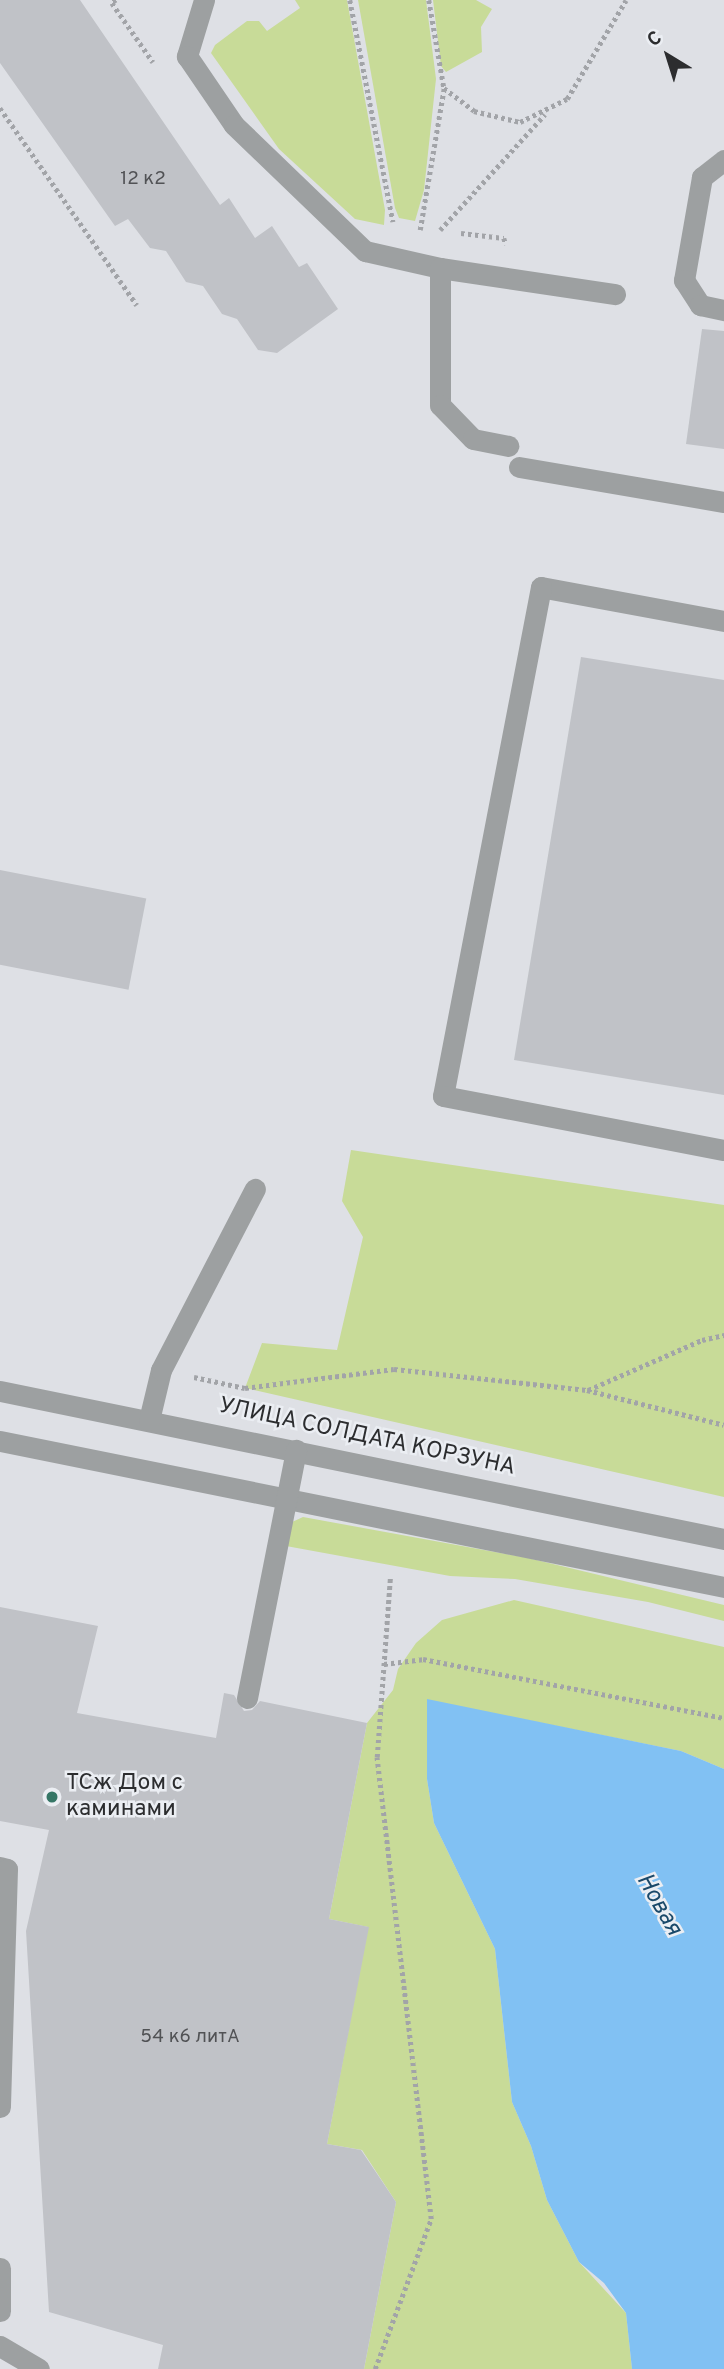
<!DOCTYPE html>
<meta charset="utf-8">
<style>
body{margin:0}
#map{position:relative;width:724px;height:2369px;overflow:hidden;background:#dee0e5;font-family:Overpass,sans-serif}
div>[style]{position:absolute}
.green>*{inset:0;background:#c8db98}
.water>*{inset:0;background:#81c1f3}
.building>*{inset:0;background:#c0c2c7;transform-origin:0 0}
.path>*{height:4.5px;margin-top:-2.25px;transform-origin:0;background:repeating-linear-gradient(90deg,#a2a4a8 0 3.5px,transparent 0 7px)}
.minor>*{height:21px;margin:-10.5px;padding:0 10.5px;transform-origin:10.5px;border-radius:10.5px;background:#9da0a1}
.dots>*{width:19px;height:19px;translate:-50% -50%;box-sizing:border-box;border:4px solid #ebeef3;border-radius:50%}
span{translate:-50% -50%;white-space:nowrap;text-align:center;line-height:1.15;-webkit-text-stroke:5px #ebeef3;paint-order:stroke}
.number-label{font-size:19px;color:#515255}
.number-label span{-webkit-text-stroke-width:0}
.street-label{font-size:23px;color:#2c2d2f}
.poi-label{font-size:23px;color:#2c2d2f}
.left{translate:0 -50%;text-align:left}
.water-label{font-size:24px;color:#1a496a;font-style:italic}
.north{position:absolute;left:633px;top:21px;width:70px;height:70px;-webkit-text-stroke:5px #ebeef3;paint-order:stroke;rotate:322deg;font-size:19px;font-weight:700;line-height:28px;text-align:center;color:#2c2d2f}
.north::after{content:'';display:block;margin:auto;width:24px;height:32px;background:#2c2d2f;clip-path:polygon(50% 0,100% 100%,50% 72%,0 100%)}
</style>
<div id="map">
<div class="green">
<i style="clip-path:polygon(295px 0,347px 0,385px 210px,384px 225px,355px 219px,279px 149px,211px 53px,215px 45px,247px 21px,259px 21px,267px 31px,300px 8px)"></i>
<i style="clip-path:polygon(358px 0,426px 0,436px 79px,424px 190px,415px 221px,399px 218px,395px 208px)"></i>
<i style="clip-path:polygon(433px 0,476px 0,492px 9px,481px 27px,482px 52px,446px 72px,441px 66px)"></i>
<i style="clip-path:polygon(351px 1150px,724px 1205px,724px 1497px,245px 1388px,262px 1343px,337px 1350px,363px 1237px,342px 1201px)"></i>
<i style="clip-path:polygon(303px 1517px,528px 1558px,724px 1605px,724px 1621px,648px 1602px,515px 1579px,450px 1576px,286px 1546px,290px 1523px)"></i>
<i style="clip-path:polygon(514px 1600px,724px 1647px,724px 1769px,681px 1751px,427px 1700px,427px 1779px,434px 1823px,495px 1949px,512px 2102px,531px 2146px,547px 2200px,579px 2262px,626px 2313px,632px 2369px,364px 2369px,396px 2202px,362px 2150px,327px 2144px,368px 1927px,329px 1919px,367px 1723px,393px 1690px,398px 1669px,416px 1643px,442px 1620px)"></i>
</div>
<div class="water">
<i style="clip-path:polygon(427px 1699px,681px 1751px,724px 1769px,724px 2369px,632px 2369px,626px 2313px,604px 2283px,579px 2262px,547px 2200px,531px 2146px,512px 2102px,495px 1949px,434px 1823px,427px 1779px)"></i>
</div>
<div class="building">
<i style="clip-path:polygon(0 0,80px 0,220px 205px,229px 198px,255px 238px,272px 226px,299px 267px,307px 263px,338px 309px,277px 353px,258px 350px,237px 319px,222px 314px,203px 286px,186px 282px,166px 251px,150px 248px,128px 219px,115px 226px,0 63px)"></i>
<i style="clip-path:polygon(702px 329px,724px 331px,724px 449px,686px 444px)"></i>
<i style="clip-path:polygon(581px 657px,724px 680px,724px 1095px,514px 1060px)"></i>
<i style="left:0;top:870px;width:149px;height:93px;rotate:11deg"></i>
<i style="clip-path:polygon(0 1607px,98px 1626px,77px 1713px,216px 1738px,224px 1693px,234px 1695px,244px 1711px,252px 1710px,260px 1701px,367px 1723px,329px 1919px,369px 1927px,327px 2144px,361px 2150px,396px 2202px,364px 2369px,158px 2369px,163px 2345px,49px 2312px,26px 1931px,49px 1830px,0 1821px)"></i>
</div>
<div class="path">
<i style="left:116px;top:0;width:5px;rotate:143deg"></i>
<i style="left:112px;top:3px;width:72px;rotate:55.2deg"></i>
<i style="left:350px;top:0;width:226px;rotate:79deg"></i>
<i style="left:429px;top:0;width:89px;rotate:80.3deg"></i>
<i style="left:444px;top:88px;width:38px;rotate:37deg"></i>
<i style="left:474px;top:111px;width:47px;rotate:13.4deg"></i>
<i style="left:520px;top:122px;width:52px;rotate:-26.1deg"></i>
<i style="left:567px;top:99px;width:115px;rotate:-59.2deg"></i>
<i style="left:0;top:108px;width:240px;rotate:55.2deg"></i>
<i style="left:420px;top:230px;width:144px;rotate:-80.4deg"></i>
<i style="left:440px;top:230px;width:156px;rotate:-47.8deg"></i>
<i style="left:461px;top:233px;width:43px;rotate:6.6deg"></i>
<i style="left:504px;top:238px;width:7px;rotate:74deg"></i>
<i style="left:194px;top:1377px;width:52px;rotate:12.2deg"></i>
<i style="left:245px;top:1388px;width:150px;rotate:-7.3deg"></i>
<i style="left:394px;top:1369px;width:194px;rotate:6.2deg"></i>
<i style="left:587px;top:1390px;width:141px;rotate:14.3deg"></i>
<i style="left:588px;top:1390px;width:124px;rotate:-23.7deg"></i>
<i style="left:702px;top:1340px;width:23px;rotate:-13deg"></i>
<i style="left:384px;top:1664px;width:39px;rotate:-7deg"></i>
<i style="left:423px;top:1659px;width:307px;rotate:11.1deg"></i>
<i style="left:375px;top:2369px;width:160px;rotate:-69.5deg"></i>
<i style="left:431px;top:2219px;width:465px;rotate:-96.7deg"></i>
<i style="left:377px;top:1757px;width:179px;rotate:-85.8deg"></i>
</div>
<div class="minor">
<i style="left:204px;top:0;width:59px;rotate:106.9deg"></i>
<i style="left:187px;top:56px;width:83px;rotate:55.7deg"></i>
<i style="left:234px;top:125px;width:182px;rotate:43.9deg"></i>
<i style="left:365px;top:251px;width:77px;rotate:12.8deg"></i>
<i style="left:440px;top:268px;width:177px;rotate:8.5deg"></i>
<i style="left:724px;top:160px;width:28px;rotate:142deg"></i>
<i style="left:702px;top:177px;width:105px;rotate:99.9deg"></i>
<i style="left:684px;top:280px;width:30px;rotate:57deg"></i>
<i style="left:700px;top:305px;width:25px;rotate:12deg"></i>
<i style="left:440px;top:268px;width:137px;rotate:90deg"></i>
<i style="left:440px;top:405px;width:47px;rotate:45.9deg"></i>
<i style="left:473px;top:439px;width:36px;rotate:11deg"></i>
<i style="left:519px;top:467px;width:208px;rotate:9.7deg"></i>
<i style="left:724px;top:621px;width:186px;rotate:-169.5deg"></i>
<i style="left:541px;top:587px;width:518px;rotate:100.9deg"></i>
<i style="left:443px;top:1096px;width:286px;rotate:10.9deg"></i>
<i style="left:0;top:1391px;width:739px;rotate:11.55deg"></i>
<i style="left:149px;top:1420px;width:51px;rotate:-76.5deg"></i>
<i style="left:161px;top:1370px;width:204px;rotate:-62.6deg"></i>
<i style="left:0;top:1441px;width:739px;rotate:11.4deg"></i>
<i style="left:247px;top:1698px;width:253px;rotate:-78.8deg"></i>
<i style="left:0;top:1867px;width:7px;rotate:16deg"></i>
<i style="left:7px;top:1869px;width:238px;rotate:91.7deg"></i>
<i style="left:0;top:2268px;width:43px;rotate:90deg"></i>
<i style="left:0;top:2346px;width:45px;rotate:30.5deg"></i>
</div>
<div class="dots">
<i style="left:52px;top:1797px;background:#357666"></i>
</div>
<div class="number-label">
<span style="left:143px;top:180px">12 к2</span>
<span style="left:190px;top:2038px">54 к6 литА</span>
</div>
<div class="street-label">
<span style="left:367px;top:1438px;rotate:12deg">УЛИЦА СОЛДАТА КОРЗУНА</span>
</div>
<div class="poi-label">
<span class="left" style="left:66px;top:1797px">ТСж Дом с<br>каминами</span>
</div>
<div class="water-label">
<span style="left:658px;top:1905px;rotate:60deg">Новая</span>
</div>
<div class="north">С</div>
</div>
